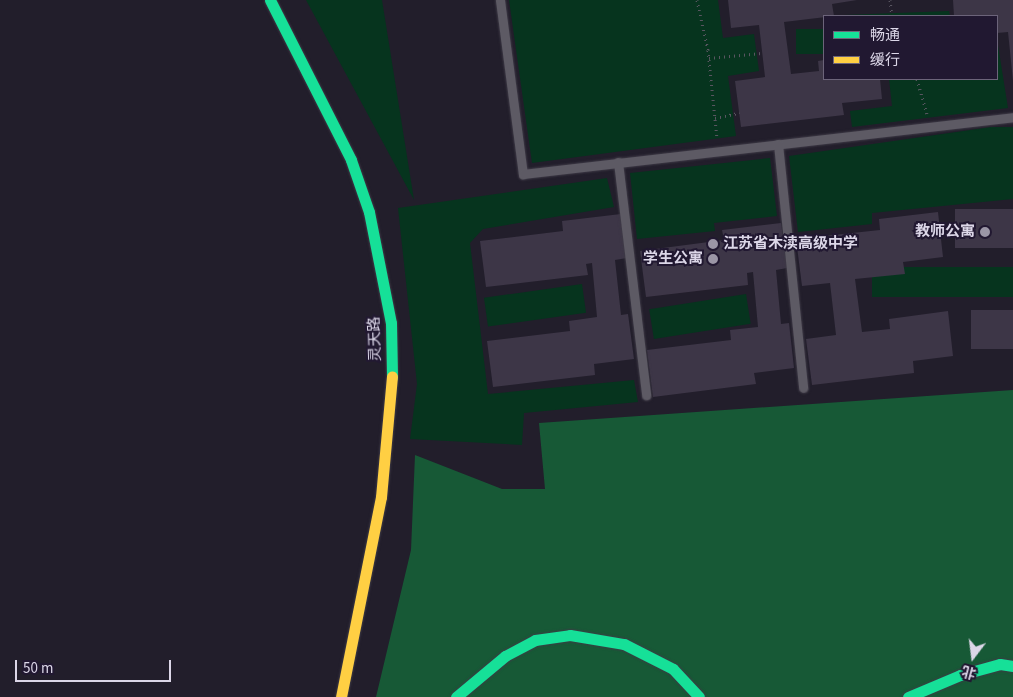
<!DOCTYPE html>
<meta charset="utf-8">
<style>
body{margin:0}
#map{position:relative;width:1013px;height:697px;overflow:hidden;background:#221e2b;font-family:"Source Sans 3","Noto Sans SC",sans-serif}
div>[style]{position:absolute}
.green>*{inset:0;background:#06341e;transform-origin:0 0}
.forest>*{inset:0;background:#175936}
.building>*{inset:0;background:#3d3647;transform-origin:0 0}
.path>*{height:3px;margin-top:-1.5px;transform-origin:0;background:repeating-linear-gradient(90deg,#595661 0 1px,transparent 0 5px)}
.roads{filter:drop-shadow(0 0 1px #3e3a46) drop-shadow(0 0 1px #3e3a46)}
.lane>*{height:9px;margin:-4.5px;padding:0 4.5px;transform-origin:4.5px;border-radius:4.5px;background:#5d5a64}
.fast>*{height:11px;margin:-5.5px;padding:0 5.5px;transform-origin:5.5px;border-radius:5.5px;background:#16e098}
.slow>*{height:11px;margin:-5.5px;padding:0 5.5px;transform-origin:5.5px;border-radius:5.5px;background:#ffcf43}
.dots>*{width:14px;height:14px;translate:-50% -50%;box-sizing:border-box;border:2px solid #211831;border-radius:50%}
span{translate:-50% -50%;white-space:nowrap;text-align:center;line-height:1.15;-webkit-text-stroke:4px #211831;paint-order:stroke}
.poi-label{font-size:15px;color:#dcd7e8;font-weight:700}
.right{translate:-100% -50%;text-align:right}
.left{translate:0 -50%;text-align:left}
.street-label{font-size:15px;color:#dcd7e8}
.legend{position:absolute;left:823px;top:15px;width:175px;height:65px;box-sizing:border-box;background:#211831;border:1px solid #6c647a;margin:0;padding:6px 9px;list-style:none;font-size:15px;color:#dcd7e8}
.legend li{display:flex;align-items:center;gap:10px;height:25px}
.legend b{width:25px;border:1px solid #6c647a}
.north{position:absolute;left:948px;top:632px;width:50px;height:50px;-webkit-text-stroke:4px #211831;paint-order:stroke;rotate:195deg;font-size:14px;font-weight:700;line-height:20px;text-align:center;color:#dcd7e8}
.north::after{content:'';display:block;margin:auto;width:18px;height:22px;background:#dcd7e8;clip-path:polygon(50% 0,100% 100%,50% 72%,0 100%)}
.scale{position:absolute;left:15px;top:660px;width:156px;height:22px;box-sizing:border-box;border:2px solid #dcd7e8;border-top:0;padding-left:6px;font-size:15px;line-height:18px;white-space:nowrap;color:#dcd7e8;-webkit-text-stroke:4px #211831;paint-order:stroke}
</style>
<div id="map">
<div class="green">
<i style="clip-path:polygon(306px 0,382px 0,414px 200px)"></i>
<i style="clip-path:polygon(509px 0,718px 0,723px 38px,754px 34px,759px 71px,728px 76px,736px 136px,532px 163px)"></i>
<i style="clip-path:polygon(949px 11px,950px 16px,844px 15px)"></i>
<i style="left:824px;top:29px;width:25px;height:28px;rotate:90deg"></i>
<i style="clip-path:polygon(997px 39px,1008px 108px,852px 127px,850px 111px,892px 106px,889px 79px,997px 79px)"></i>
<i style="clip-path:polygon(991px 127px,1013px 127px,1013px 199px,872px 213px,872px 224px,798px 232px,789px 156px)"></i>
<i style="clip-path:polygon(770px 158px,777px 216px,714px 223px,715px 231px,637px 239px,630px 173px)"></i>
<i style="clip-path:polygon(607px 178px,614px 207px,483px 229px,470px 243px,488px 394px,634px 380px,638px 402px,524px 413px,522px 445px,410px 439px,417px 384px,398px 208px)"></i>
<i style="left:1013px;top:267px;width:30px;height:141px;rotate:90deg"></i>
<i style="left:582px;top:284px;width:29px;height:99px;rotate:82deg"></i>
<i style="left:746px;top:294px;width:30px;height:98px;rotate:81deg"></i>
</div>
<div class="forest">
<i style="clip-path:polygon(1013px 390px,1013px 697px,376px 697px,411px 550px,415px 455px,502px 489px,545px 489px,539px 423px)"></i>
</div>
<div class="building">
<i style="clip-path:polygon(728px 0,857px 0,832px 4px,834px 16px,784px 22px,791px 74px,819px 71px,818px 61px,824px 60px,824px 79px,880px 79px,882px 99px,842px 103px,844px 115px,741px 127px,735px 81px,765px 77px,759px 25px,731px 28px)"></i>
<i style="clip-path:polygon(953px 0,1013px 0,1013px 81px,1008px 32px,997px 33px,997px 16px,954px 16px)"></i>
<i style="left:1013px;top:209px;width:39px;height:58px;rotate:90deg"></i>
<i style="clip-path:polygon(938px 212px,943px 257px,903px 262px,905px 274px,855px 279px,862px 332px,890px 329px,889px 319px,948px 311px,953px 356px,913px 361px,914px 373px,812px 385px,806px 339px,836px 335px,830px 283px,802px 286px,796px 239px,880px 230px,879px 219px)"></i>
<i style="clip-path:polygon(621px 214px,627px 258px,615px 260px,621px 315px,628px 314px,634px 359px,594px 364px,595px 375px,493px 387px,487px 341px,570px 331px,569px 321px,597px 317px,592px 263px,586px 264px,588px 275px,486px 287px,480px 241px,563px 231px,562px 221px)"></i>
<i style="clip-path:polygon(781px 223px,787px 268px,776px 270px,781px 324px,789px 323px,794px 368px,754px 373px,756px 384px,653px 397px,647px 350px,731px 340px,730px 330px,758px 327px,753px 272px,747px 273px,748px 285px,646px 297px,640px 251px,724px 240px,722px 230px)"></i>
<i style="left:1013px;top:310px;width:39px;height:42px;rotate:90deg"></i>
</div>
<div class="path">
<i style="left:697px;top:0;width:51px;rotate:77.6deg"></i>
<i style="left:708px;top:50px;width:88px;rotate:84.2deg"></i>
<i style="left:890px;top:0;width:16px;rotate:83deg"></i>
<i style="left:709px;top:58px;width:53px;rotate:-5.4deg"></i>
<i style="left:917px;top:79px;width:36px;rotate:74deg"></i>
<i style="left:715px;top:118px;width:25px;rotate:-12deg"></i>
</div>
<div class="roads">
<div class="lane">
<i style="left:500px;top:0;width:176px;rotate:82.5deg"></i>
<i style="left:523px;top:174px;width:493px;rotate:-6.6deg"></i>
<i style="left:778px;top:144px;width:245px;rotate:84.1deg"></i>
<i style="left:618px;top:162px;width:235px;rotate:83.1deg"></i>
</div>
<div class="fast">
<i style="left:270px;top:0;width:179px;rotate:63.1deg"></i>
<i style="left:351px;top:160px;width:55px;rotate:70.9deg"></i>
<i style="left:369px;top:212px;width:113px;rotate:78.8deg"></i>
<i style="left:391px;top:323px;width:54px;rotate:88.9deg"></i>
<i style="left:456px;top:697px;width:64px;rotate:-39.9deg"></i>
<i style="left:505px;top:656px;width:34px;rotate:-28deg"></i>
<i style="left:535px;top:640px;width:35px;rotate:-8deg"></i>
<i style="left:570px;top:635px;width:55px;rotate:9.5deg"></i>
<i style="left:624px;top:644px;width:55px;rotate:27deg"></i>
<i style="left:673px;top:669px;width:38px;rotate:47deg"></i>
<i style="left:908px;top:697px;width:56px;rotate:-22.9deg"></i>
<i style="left:960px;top:675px;width:41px;rotate:-15.4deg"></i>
<i style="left:1000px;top:664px;width:13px;rotate:9deg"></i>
</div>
<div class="slow">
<i style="left:341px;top:697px;width:204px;rotate:-78.7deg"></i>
<i style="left:381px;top:497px;width:121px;rotate:-84.8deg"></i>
</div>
</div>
<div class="dots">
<i style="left:985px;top:232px;background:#9b96a6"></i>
<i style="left:713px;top:244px;background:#9b96a6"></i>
<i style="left:713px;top:259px;background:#9b96a6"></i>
</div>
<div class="poi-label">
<span class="right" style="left:975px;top:232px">教师公寓</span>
<span class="left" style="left:723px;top:244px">江苏省木渎高级中学</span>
<span class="right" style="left:703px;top:259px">学生公寓</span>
</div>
<div class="street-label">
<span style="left:375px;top:339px;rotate:-92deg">灵天路</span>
</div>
<ul class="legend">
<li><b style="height:6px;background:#16e098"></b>畅通</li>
<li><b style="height:6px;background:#ffcf43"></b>缓行</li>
</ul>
<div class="north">北</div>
<div class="scale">50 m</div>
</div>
